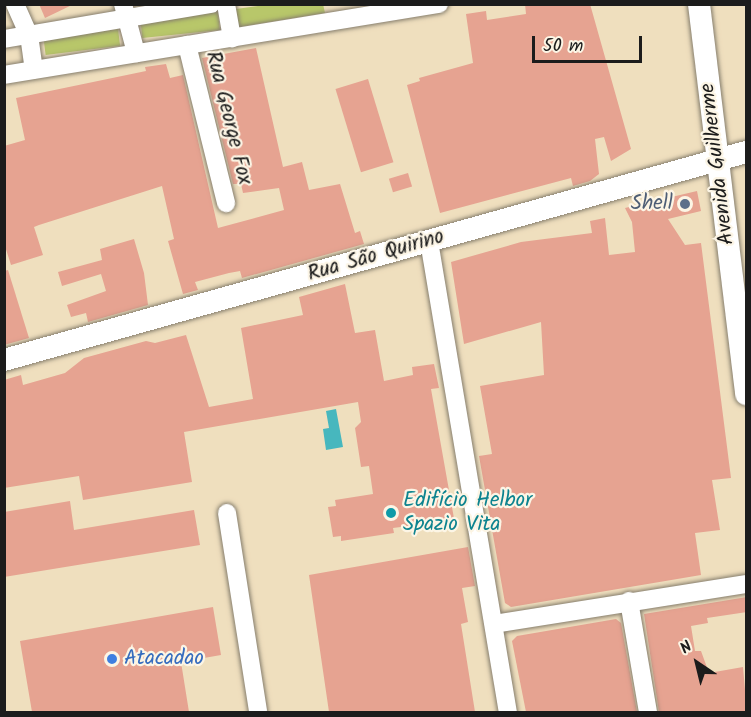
<!DOCTYPE html>
<meta charset="utf-8">
<style>
body{margin:0}
#map{position:relative;width:751px;height:717px;overflow:hidden;background:#efdfbe;font-family:Kalam,sans-serif}
div>[style]{position:absolute}
.green>*{inset:0;background:#b8c76a;transform-origin:0 0}
.water>*{inset:0;background:#47b7be}
.building>*{inset:0;background:#e6a391;transform-origin:0 0}
.roads{filter:drop-shadow(0 0 2px #867e6d) drop-shadow(0 0 2px #867e6d)}
.minor>*{height:18px;margin:-9px;padding:0 9px;transform-origin:9px;border-radius:9px;background:#fff}
.tertiary>*{height:22px;margin:-11px;padding:0 11px;transform-origin:11px;border-radius:11px;background:#fff}
.dots>*{width:16px;height:16px;translate:-50% -50%;box-sizing:border-box;border:3px solid #fcf5e5;border-radius:50%}
span{translate:-50% -50%;white-space:nowrap;text-align:center;line-height:1.15;-webkit-text-stroke:4.5px #fcf5e5;paint-order:stroke}
.street-label{font-size:21px;color:#1c1c1c}
.service-label{font-size:21px;color:#4e5e75}
.right{translate:-100% -50%;text-align:right}
.culture-label{font-size:21px;color:#0d838f}
.left{translate:0 -50%;text-align:left}
.shop-label{font-size:21px;color:#366cbe}
.frame{position:absolute;inset:0;border:6px solid #1c1c1c;pointer-events:none}
.north{position:absolute;left:667px;top:633px;width:60px;height:60px;-webkit-text-stroke:4px #fcf5e5;paint-order:stroke;rotate:325deg;font-size:16px;font-weight:700;line-height:24px;text-align:center;color:#1c1c1c}
.north::after{content:'';display:block;margin:auto;width:21px;height:27px;background:#1c1c1c;clip-path:polygon(50% 0,100% 100%,50% 72%,0 100%)}
.scale{position:absolute;left:532px;top:36px;width:110px;height:27px;box-sizing:border-box;border:3px solid #1c1c1c;border-top:0;padding-left:8px;font-size:18px;line-height:21px;white-space:nowrap;color:#1c1c1c;-webkit-text-stroke:4px #fcf5e5;paint-order:stroke}
</style>
<div id="map">
<div class="green">
<i style="clip-path:polygon(323px 4px,325px 13px,239px 27px,236px 9px,266px 5px)"></i>
<i style="left:218px;top:12px;width:18px;height:78px;rotate:84deg"></i>
<i style="left:118px;top:29px;width:17px;height:75px;rotate:83deg"></i>
</div>
<div class="water">
<i style="clip-path:polygon(336px 409px,343px 447px,326px 450px,323px 429px,329px 428px,326px 411px)"></i>
</div>
<div class="building">
<i style="clip-path:polygon(39px 4px,74px 4px,45px 18px)"></i>
<i style="clip-path:polygon(525px 4px,590px 4px,631px 149px,611px 161px,604px 137px,595px 139px,599px 174px,590px 181px,573px 186px,571px 178px,440px 213px,407px 85px,420px 81px,419px 78px,473px 63px,466px 14px,486px 11px,487px 20px,526px 14px)"></i>
<i style="clip-path:polygon(256px 48px,283px 167px,302px 162px,309px 190px,340px 184px,355px 233px,360px 231px,364px 244px,242px 278px,240px 271px,229px 273px,195px 282px,198px 290px,183px 294px,168px 241px,174px 239px,162px 186px,39px 225px,34px 227px,43px 255px,11px 265px,4px 243px,4px 146px,25px 140px,16px 98px,146px 71px,145px 67px,166px 64px,170px 78px,183px 75px,218px 228px,284px 210px,279px 188px,243px 193px,241px 184px,233px 184px,202px 58px)"></i>
<i style="left:368px;top:79px;width:87px;height:34px;rotate:73deg"></i>
<i style="left:408px;top:173px;width:14px;height:20px;rotate:73deg"></i>
<i style="clip-path:polygon(697px 191px,701px 211px,668px 219px,685px 245px,701px 243px,731px 478px,712px 480px,720px 530px,695px 533px,701px 575px,511px 607px,505px 603px,479px 456px,492px 454px,480px 386px,544px 375px,541px 322px,464px 344px,451px 262px,521px 242px,592px 233px,590px 221px,605px 218px,609px 255px,635px 252px,632px 222px,625px 208px)"></i>
<i style="clip-path:polygon(134px 239px,144px 273px,148px 305px,88px 322px,86px 313px,71px 317px,67px 305px,106px 291px,101px 274px,62px 286px,58px 272px,102px 260px,100px 249px)"></i>
<i style="clip-path:polygon(8px 270px,29px 338px,4px 345px,4px 271px)"></i>
<i style="clip-path:polygon(345px 284px,355px 333px,375px 330px,384px 381px,413px 375px,412px 367px,434px 364px,439px 388px,431px 389px,455px 524px,417px 530px,416px 525px,393px 528px,394px 533px,341px 541px,341px 536px,333px 537px,328px 507px,336px 506px,335px 500px,373px 494px,369px 466px,361px 467px,355px 428px,361px 422px,358px 402px,184px 432px,192px 482px,83px 500px,79px 476px,4px 488px,4px 380px,21px 375px,23px 385px,65px 373px,84px 358px,146px 341px,155px 343px,186px 335px,209px 407px,253px 399px,241px 328px,303px 315px,299px 297px)"></i>
<i style="clip-path:polygon(70px 501px,74px 530px,194px 510px,200px 545px,4px 577px,4px 512px)"></i>
<i style="clip-path:polygon(468px 547px,475px 586px,462px 588px,468px 622px,461px 624px,475px 712px,329px 712px,309px 575px)"></i>
<i style="clip-path:polygon(747px 597px,747px 612px,707px 618px,708px 623px,691px 626px,695px 651px,701px 651px,709px 673px,743px 667px,747px 712px,659px 712px,644px 614px)"></i>
<i style="clip-path:polygon(213px 607px,221px 655px,181px 662px,189px 712px,32px 712px,20px 641px)"></i>
<i style="clip-path:polygon(616px 619px,621px 623px,637px 712px,526px 712px,512px 641px,517px 636px)"></i>
</div>
<div class="roads">
<div class="minor">
<i style="left:15px;top:4px;width:34px;rotate:66deg"></i>
<i style="left:29px;top:35px;width:35px;rotate:82deg"></i>
<i style="left:123px;top:4px;width:51px;rotate:75.1deg"></i>
<i style="left:226px;top:4px;width:35px;rotate:80deg"></i>
<i style="left:4px;top:39px;width:210px;rotate:-9.6deg"></i>
<i style="left:187px;top:45px;width:163px;rotate:76.1deg"></i>
<i style="left:4px;top:75px;width:441px;rotate:-9.3deg"></i>
<i style="left:429px;top:241px;width:478px;rotate:80.5deg"></i>
<i style="left:227px;top:513px;width:201px;rotate:81.1deg"></i>
<i style="left:629px;top:601px;width:113px;rotate:80.3deg"></i>
<i style="left:494px;top:624px;width:255px;rotate:-9deg"></i>
</div>
<div class="tertiary">
<i style="left:699px;top:4px;width:393px;rotate:83.1deg"></i>
<i style="left:4px;top:360px;width:771px;rotate:-15.66deg"></i>
</div>
</div>
<div class="dots">
<i style="left:685px;top:204px;background:#5c6f8a"></i>
<i style="left:391px;top:513px;background:#0f9aa8"></i>
<i style="left:112px;top:659px;background:#3f7fe0"></i>
</div>
<div class="street-label">
<span style="left:228px;top:118px;rotate:76deg">Rua George Fox</span>
<span style="left:718px;top:164px;rotate:-97deg">Avenida Guilherme</span>
<span style="left:376px;top:256px;rotate:-16deg">Rua São Quirino</span>
</div>
<div class="service-label">
<span class="right" style="left:673px;top:204px">Shell</span>
</div>
<div class="culture-label">
<span class="left" style="left:403px;top:513px">Edifício Helbor<br>Spazio Vita</span>
</div>
<div class="shop-label">
<span class="left" style="left:124px;top:659px">Atacadao</span>
</div>
<div class="frame"></div>
<div class="north">N</div>
<div class="scale">50 m</div>
</div>
